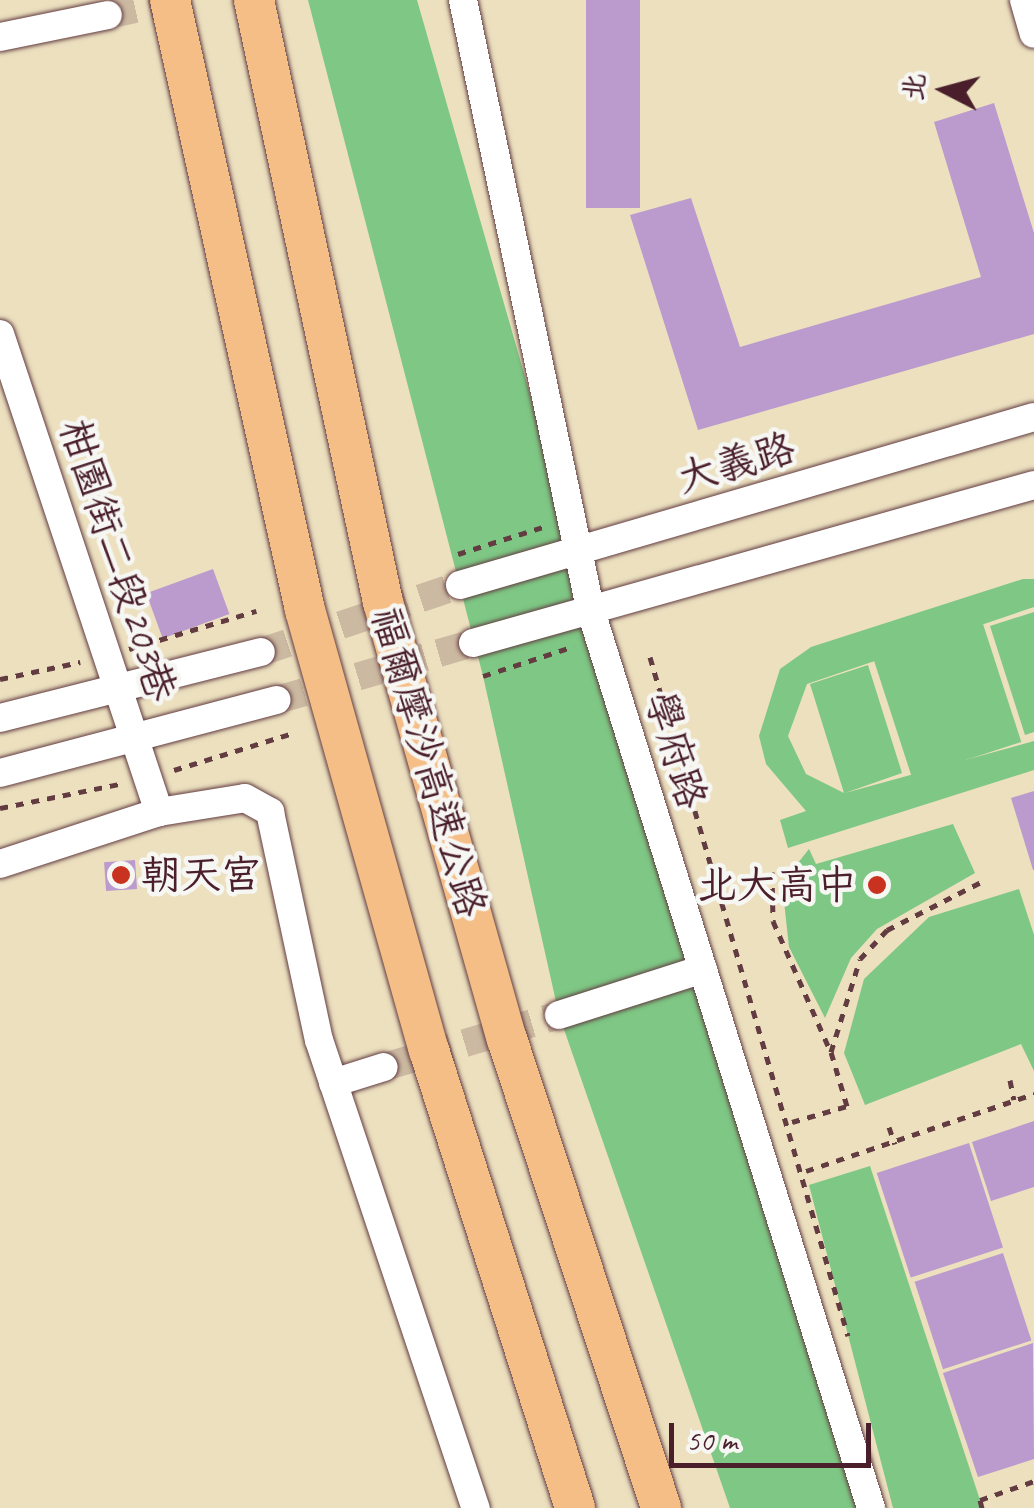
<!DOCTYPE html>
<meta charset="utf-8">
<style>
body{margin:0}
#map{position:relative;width:1034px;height:1508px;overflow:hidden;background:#ece0bf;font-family:Caveat,"LXGW WenKai TC",sans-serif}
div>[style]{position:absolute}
.green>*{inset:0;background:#7ec784;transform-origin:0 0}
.building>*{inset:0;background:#bb9ace;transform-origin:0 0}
.minor-tunnel>*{height:28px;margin-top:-14px;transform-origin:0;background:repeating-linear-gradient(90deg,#ccb9a1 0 28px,transparent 0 42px)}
.path>*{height:5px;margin-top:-2.5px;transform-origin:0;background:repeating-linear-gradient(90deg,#623c41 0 8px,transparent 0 16px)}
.roads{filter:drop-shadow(0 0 2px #623c41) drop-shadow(0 0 2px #623c41)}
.minor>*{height:28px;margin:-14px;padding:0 14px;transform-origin:14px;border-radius:14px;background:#fff}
.highway>*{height:40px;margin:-20px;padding:0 20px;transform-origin:20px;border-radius:20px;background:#f6be87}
.dots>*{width:28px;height:28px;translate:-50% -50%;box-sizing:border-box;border:5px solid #f6f6f2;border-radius:50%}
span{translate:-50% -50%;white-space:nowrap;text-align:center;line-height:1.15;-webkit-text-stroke:9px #f6f6f2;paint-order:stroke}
.street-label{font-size:40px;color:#4a1f2b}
.poi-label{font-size:40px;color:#4a1f2b}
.left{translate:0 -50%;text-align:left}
.right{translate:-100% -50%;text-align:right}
.north{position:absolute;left:894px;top:40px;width:100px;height:100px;-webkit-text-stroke:8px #f6f6f2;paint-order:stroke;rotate:276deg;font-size:28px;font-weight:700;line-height:40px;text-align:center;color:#4a1f2b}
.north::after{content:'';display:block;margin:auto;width:35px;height:45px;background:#4a1f2b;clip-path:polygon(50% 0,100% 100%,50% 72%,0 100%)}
.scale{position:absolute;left:669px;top:1423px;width:202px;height:45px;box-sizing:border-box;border:5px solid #4a1f2b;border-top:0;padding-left:12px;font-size:30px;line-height:35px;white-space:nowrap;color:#4a1f2b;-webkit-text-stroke:8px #f6f6f2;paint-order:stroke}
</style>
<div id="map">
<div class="green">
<i style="clip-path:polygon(308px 0,417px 0,583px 579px,871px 1508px,730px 1508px,559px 1015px,483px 676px)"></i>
<i style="clip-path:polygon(1023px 579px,1034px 579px,1034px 607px,807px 684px,788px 736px,806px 774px,844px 793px,810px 684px,868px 665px,902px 773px,845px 793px,1034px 741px,1034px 770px,788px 848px,780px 820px,806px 811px,766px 764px,759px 736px,780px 669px,811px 647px)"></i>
<i style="clip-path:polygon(1034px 612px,1034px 732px,1025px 735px,990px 626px)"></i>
<i style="left:983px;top:624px;width:124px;height:115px;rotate:72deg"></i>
<i style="clip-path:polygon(953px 824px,975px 873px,877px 929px,851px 958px,825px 1018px,789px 947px,782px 883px,809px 849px,816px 864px)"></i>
<i style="clip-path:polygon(1019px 889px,1034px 935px,1034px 1071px,1021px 1044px,865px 1105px,844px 1053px,864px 979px,929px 917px)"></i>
<i style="clip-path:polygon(870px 1166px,980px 1500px,982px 1508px,893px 1508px,809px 1185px)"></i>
</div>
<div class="building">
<i style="left:586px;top:0;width:54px;height:208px"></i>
<i style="clip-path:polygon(994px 103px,1034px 233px,1034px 334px,698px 430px,630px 215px,691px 198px,740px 347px,981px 277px,934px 122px)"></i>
<i style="left:213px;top:569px;width:48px;height:71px;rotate:70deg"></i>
<i style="clip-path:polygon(1034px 791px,1034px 870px,1033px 870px,1011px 798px)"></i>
<i style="left:135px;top:860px;width:29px;height:31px;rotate:86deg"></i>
<i style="clip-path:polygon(1034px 1121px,1034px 1187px,991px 1201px,972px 1142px)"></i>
<i style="left:969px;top:1143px;width:110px;height:97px;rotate:72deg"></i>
<i style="left:1003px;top:1253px;width:92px;height:93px;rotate:72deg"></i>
<i style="clip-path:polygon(1033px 1343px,1034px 1459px,978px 1477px,943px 1373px)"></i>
</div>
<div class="minor-tunnel">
<i style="left:108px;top:15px;width:69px;rotate:-12.6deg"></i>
<i style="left:261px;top:652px;width:210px;rotate:-18.6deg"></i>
<i style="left:277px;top:700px;width:204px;rotate:-16.2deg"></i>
<i style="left:384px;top:1067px;width:183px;rotate:-16.5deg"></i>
</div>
<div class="path">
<i style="left:458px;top:554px;width:92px;rotate:-17.7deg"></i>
<i style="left:129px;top:649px;width:133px;rotate:-16.7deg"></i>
<i style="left:650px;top:657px;width:707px;rotate:73.74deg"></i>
<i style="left:483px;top:676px;width:96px;rotate:-18.2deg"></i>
<i style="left:0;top:679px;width:82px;rotate:-12deg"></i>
<i style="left:174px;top:770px;width:121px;rotate:-17.2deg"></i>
<i style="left:0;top:808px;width:126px;rotate:-11.4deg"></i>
<i style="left:772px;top:872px;width:49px;rotate:88.8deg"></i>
<i style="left:773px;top:921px;width:141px;rotate:66.2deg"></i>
<i style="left:1010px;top:1080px;width:20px;rotate:79deg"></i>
<i style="left:792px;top:1122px;width:57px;rotate:-16.2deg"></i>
<i style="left:847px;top:1106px;width:56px;rotate:-106.5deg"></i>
<i style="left:831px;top:1052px;width:97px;rotate:-72.7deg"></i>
<i style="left:860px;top:959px;width:40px;rotate:-47deg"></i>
<i style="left:887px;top:930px;width:110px;rotate:-27deg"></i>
<i style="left:889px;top:1127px;width:18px;rotate:71deg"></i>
<i style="left:806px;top:1171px;width:241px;rotate:-18.7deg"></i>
<i style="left:982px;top:1508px;width:8px;rotate:-104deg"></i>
<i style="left:980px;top:1500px;width:57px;rotate:-19.4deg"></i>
</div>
<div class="roads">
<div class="minor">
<i style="left:463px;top:0;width:621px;rotate:78.2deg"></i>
<i style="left:590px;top:608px;width:943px;rotate:72.66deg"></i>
<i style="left:1024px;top:0;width:35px;rotate:74deg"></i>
<i style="left:0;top:37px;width:110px;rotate:-11.5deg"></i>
<i style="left:0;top:334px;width:504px;rotate:71.6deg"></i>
<i style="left:460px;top:585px;width:598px;rotate:-16.31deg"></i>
<i style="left:473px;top:643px;width:583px;rotate:-15.73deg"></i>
<i style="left:0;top:718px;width:269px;rotate:-14.2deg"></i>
<i style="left:0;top:773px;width:286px;rotate:-14.8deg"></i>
<i style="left:0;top:864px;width:167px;rotate:-18.1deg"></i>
<i style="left:159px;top:812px;width:87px;rotate:-9.2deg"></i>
<i style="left:245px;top:798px;width:29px;rotate:29deg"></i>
<i style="left:270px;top:812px;width:233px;rotate:77.9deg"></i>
<i style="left:319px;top:1040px;width:494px;rotate:71.5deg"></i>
<i style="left:559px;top:1015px;width:151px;rotate:-17.7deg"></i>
<i style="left:333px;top:1083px;width:53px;rotate:-17.4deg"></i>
</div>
<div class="highway">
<i style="left:170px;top:0;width:625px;rotate:77.52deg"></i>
<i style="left:305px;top:610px;width:457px;rotate:74.3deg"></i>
<i style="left:429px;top:1050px;width:481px;rotate:72.3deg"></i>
<i style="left:254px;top:0;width:616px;rotate:77.91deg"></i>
<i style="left:383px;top:602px;width:454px;rotate:74.2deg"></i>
<i style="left:507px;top:1039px;width:494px;rotate:71.8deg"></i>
</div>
</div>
<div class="dots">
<i style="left:121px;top:875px;background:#c8321e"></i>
<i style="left:877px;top:885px;background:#c8321e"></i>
</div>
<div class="street-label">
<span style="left:736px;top:463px;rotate:-16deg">大義路</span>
<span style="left:118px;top:560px;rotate:72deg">柑園街二段203巷</span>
<span style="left:676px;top:750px;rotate:73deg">學府路</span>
<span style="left:429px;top:762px;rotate:74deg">福爾摩沙高速公路</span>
</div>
<div class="poi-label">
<span class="left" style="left:141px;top:875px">朝天宮</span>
<span class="right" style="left:857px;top:885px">北大高中</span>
</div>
<div class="north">北</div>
<div class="scale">50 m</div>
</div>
